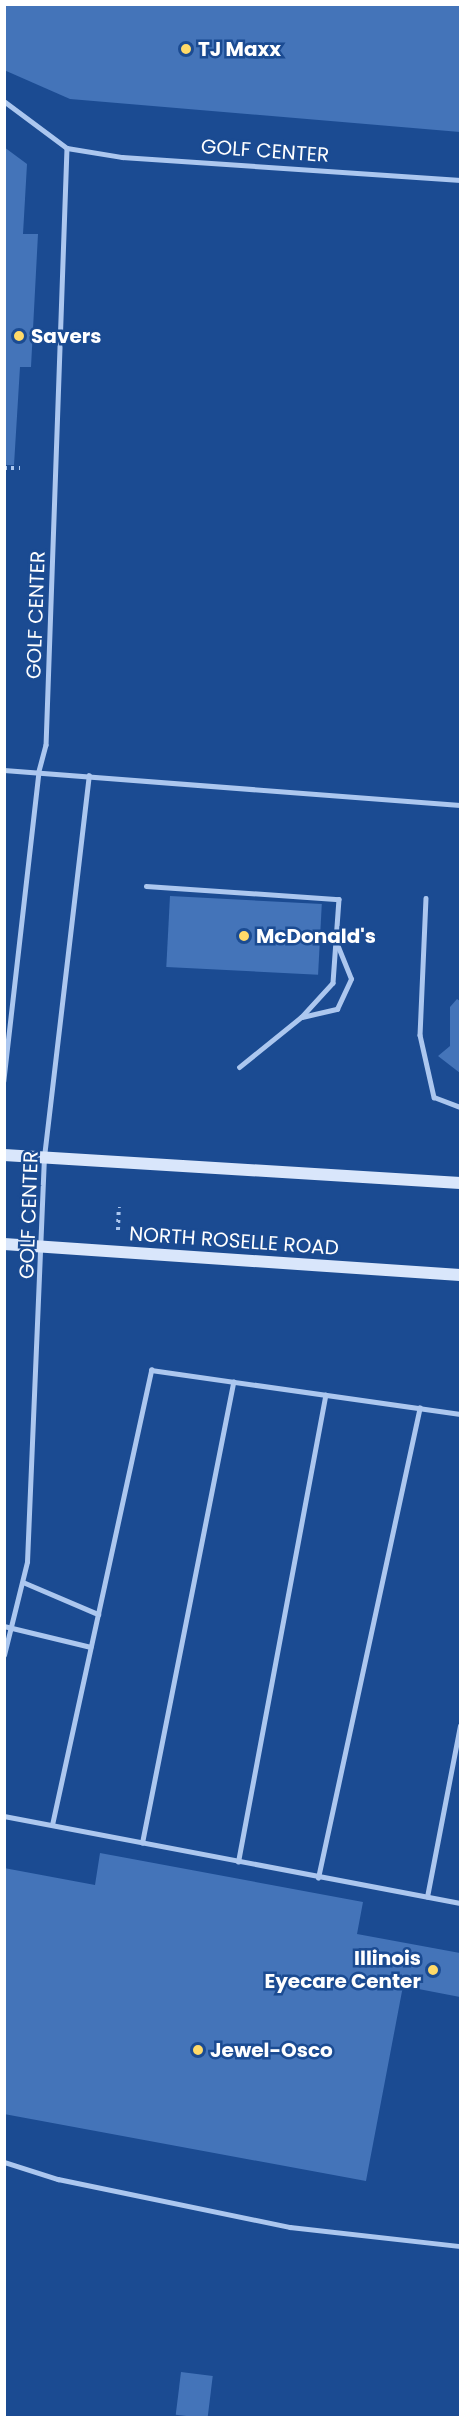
<!DOCTYPE html>
<style>
body{margin:0}
#map{position:relative;width:465px;height:2422px;overflow:hidden;background:#1b4b92;font-family:Poppins,sans-serif}
div>[style]{position:absolute}
.building>*{inset:0;background:#4474b9;transform-origin:0 0}
.path>*{height:4px;margin-top:-2px;transform-origin:0;background:repeating-linear-gradient(90deg,#acc7ef 0 3px,transparent 0 7.5px)}
.lane>*{height:4.5px;margin:-2.25px;padding:0 2.25px;transform-origin:2.25px;border-radius:2.25px;background:#acc7ef}
.secondary>*{height:12px;margin:-6px;padding:0 6px;transform-origin:6px;border-radius:6px;background:#d9e6fb}
.dots>*{width:16px;height:16px;translate:-50% -50%;box-sizing:border-box;border:3px solid #1b4b92;border-radius:50%}
span{translate:-50% -50%;white-space:nowrap;text-align:center;line-height:1.15;-webkit-text-stroke:5px #1b4b92;paint-order:stroke}
.poi-label{font-size:20px;color:#fff;font-weight:700}
.left{translate:0 -50%;text-align:left}
.right{translate:-100% -50%;text-align:right}
.street-label{font-size:20px;color:#fff}
.frame{position:absolute;inset:0;border:6px solid #fff;pointer-events:none}
</style>
<div id="map">
<div class="building">
<i style="clip-path:polygon(4px 4px,460px 4px,460px 132px,70px 99px,4px 70px)"></i>
<i style="clip-path:polygon(4px 147px,27px 164px,23px 234px,38px 234px,31px 367px,20px 367px,14px 465px,4px 465px)"></i>
<i style="left:170px;top:896px;width:152px;height:71px;rotate:3deg"></i>
<i style="clip-path:polygon(457px 999px,460px 1001px,460px 1073px,438px 1056px,450px 1046px,450px 1007px)"></i>
<i style="clip-path:polygon(100px 1853px,363px 1902px,357px 1934px,460px 1953px,460px 1997px,403px 1986px,366px 2181px,4px 2114px,4px 1868px,95px 1885px)"></i>
<i style="left:181px;top:2372px;width:32px;height:43px;rotate:7deg"></i>
</div>
<div class="path">
<i style="left:4px;top:468px;width:16px"></i>
<i style="left:118px;top:1230px;width:23px;rotate:-88deg"></i>
</div>
<div class="lane">
<i style="left:4px;top:101px;width:79px;rotate:36.7deg"></i>
<i style="left:67px;top:148px;width:597px;rotate:92.01deg"></i>
<i style="left:46px;top:745px;width:28px;rotate:105deg"></i>
<i style="left:39px;top:772px;width:311px;rotate:96.5deg"></i>
<i style="left:67px;top:148px;width:56px;rotate:9.3deg"></i>
<i style="left:122px;top:157px;width:339px;rotate:3.9deg"></i>
<i style="left:4px;top:770px;width:457px;rotate:4.4deg"></i>
<i style="left:146px;top:886px;width:193px;rotate:3.9deg"></i>
<i style="left:339px;top:899px;width:84px;rotate:94.1deg"></i>
<i style="left:333px;top:983px;width:46px;rotate:132.4deg"></i>
<i style="left:302px;top:1017px;width:80px;rotate:141.1deg"></i>
<i style="left:426px;top:898px;width:137px;rotate:92.5deg"></i>
<i style="left:420px;top:1035px;width:64px;rotate:77.3deg"></i>
<i style="left:434px;top:1097px;width:28px;rotate:21deg"></i>
<i style="left:302px;top:1017px;width:36px;rotate:-13deg"></i>
<i style="left:337px;top:1009px;width:33px;rotate:-65deg"></i>
<i style="left:351px;top:979px;width:40px;rotate:-112deg"></i>
<i style="left:23px;top:1582px;width:82px;rotate:23.1deg"></i>
<i style="left:4px;top:1626px;width:89px;rotate:13.6deg"></i>
<i style="left:4px;top:1655px;width:96px;rotate:-76.1deg"></i>
<i style="left:27px;top:1562px;width:405px;rotate:-87.6deg"></i>
<i style="left:44px;top:1157px;width:384px;rotate:-83.3deg"></i>
<i style="left:4px;top:1816px;width:464px;rotate:10.8deg"></i>
<i style="left:52px;top:1825px;width:466px;rotate:-77.7deg"></i>
<i style="left:151px;top:1370px;width:312px;rotate:8.1deg"></i>
<i style="left:142px;top:1843px;width:470px;rotate:-78.8deg"></i>
<i style="left:238px;top:1862px;width:475px;rotate:-79.4deg"></i>
<i style="left:318px;top:1878px;width:481px;rotate:-77.8deg"></i>
<i style="left:427px;top:1897px;width:174px;rotate:-79.1deg"></i>
<i style="left:4px;top:2162px;width:57px;rotate:17.5deg"></i>
<i style="left:58px;top:2179px;width:237px;rotate:11.7deg"></i>
<i style="left:290px;top:2227px;width:171px;rotate:6.4deg"></i>
</div>
<div class="secondary">
<i style="left:4px;top:1155px;width:457px;rotate:3.5deg"></i>
<i style="left:4px;top:1244px;width:457px;rotate:3.9deg"></i>
</div>
<div class="dots">
<i style="left:186px;top:49px;background:#ffda69"></i>
<i style="left:19px;top:336px;background:#ffda69"></i>
<i style="left:244px;top:936px;background:#ffda69"></i>
<i style="left:433px;top:1970px;background:#ffda69"></i>
<i style="left:198px;top:2050px;background:#ffda69"></i>
</div>
<div class="poi-label">
<span class="left" style="left:198px;top:49px">TJ Maxx</span>
<span class="left" style="left:31px;top:336px">Savers</span>
<span class="left" style="left:256px;top:936px">McDonald's</span>
<span class="right" style="left:421px;top:1970px">Illinois<br>Eyecare Center</span>
<span class="left" style="left:210px;top:2050px">Jewel-Osco</span>
</div>
<div class="street-label">
<span style="left:265px;top:151px;rotate:4deg">GOLF CENTER</span>
<span style="left:36px;top:615px;rotate:-88deg">GOLF CENTER</span>
<span style="left:29px;top:1215px;rotate:-88deg">GOLF CENTER</span>
<span style="left:234px;top:1241px;rotate:4deg">NORTH ROSELLE ROAD</span>
</div>
<div class="frame"></div>
</div>
